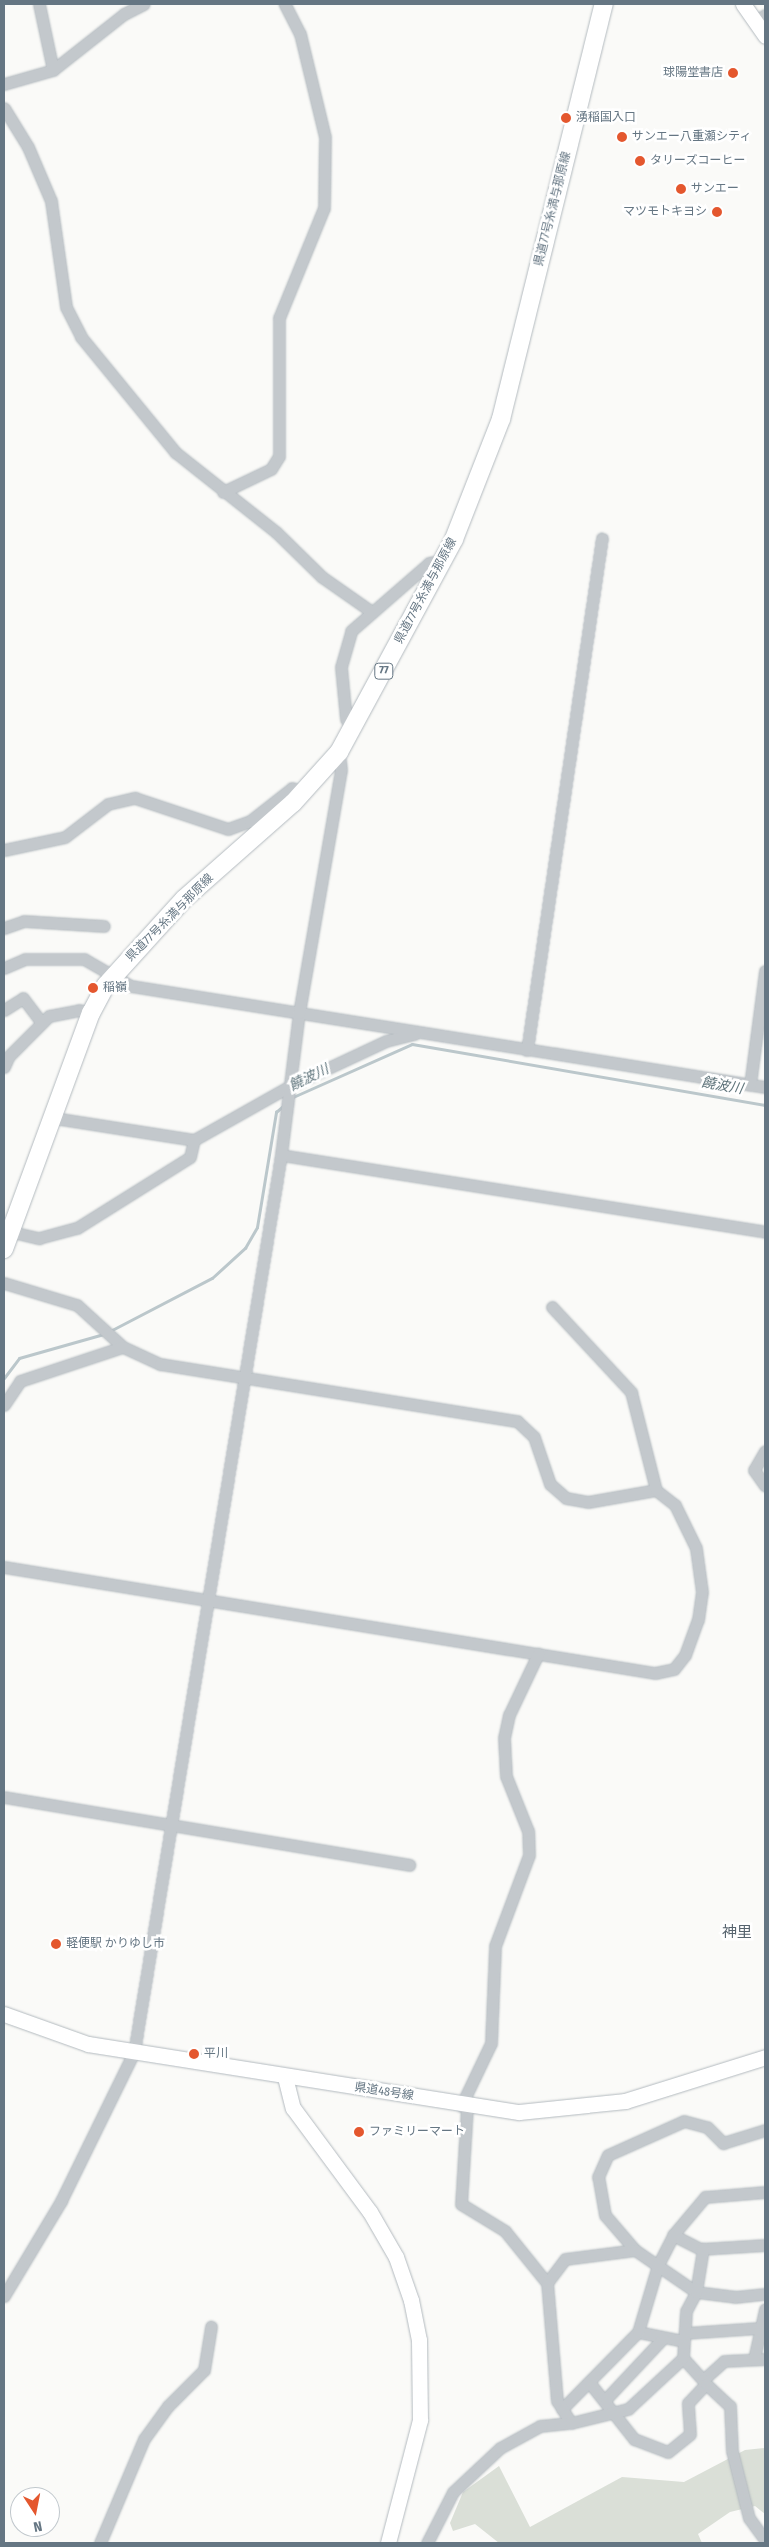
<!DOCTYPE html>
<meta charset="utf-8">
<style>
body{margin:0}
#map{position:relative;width:769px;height:2547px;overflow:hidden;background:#fafaf8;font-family:"Fira Sans Condensed","Noto Sans JP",sans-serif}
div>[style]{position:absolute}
.green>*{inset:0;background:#dadfd7}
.stream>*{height:3px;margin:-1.5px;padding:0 1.5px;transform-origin:1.5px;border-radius:1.5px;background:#bbc7cb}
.roads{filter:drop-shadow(0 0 1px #b3babf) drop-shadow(0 0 1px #b3babf)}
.street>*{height:11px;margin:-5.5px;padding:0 5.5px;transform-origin:5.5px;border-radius:5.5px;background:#c3c8cc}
.secondary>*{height:15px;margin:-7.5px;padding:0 7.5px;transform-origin:7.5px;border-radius:7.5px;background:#fff}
.primary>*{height:18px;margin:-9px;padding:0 9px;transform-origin:9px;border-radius:9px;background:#fff}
.dots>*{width:14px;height:14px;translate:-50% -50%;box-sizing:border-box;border:2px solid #fff;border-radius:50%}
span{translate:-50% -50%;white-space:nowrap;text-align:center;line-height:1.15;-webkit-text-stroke:5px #fff;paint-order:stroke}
.shield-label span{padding:1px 4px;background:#fff;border:1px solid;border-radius:4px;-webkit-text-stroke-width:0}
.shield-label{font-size:11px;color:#657683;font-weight:700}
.poi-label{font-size:12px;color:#657683}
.right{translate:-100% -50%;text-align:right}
.left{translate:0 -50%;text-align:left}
.street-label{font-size:12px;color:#657683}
.water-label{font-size:14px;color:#60757c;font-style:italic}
.quarter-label{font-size:15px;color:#57646e}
.frame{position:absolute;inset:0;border:5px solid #657683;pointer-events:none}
.north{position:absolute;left:10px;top:2487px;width:50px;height:50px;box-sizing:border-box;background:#fff;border:1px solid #c1c8cd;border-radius:50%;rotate:169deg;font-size:14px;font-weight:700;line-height:20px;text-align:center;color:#657683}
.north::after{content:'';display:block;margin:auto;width:18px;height:22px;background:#e4572e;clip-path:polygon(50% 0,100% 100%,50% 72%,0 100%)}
</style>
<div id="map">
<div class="green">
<i style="clip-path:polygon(765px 2448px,765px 2514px,755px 2506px,730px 2512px,698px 2534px,702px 2543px,499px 2543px,475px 2524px,453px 2531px,450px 2523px,463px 2492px,499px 2466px,530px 2527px,622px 2477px,684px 2482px,745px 2450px)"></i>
</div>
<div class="stream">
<i style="left:293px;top:1097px;width:130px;rotate:-24deg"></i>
<i style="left:412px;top:1044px;width:358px;rotate:9.8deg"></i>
<i style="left:110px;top:1331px;width:115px;rotate:-27.5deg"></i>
<i style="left:212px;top:1278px;width:45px;rotate:-42.3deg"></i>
<i style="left:245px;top:1248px;width:24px;rotate:-60deg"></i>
<i style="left:257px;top:1227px;width:117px;rotate:-80.6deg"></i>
<i style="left:276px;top:1112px;width:11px;rotate:-41deg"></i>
<i style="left:4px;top:1378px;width:25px;rotate:-53deg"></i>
<i style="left:19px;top:1358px;width:88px;rotate:-15.8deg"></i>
</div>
<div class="roads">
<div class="street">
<i style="left:39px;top:4px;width:67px;rotate:78deg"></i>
<i style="left:755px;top:22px;width:12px;rotate:-35deg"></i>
<i style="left:4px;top:84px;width:51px;rotate:-15.9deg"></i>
<i style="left:53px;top:70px;width:90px;rotate:-38.3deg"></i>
<i style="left:124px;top:14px;width:22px;rotate:-27deg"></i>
<i style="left:4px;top:108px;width:46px;rotate:58.4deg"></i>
<i style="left:28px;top:147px;width:59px;rotate:66.9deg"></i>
<i style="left:51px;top:201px;width:107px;rotate:81.9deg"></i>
<i style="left:66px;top:307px;width:34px;rotate:63deg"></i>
<i style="left:81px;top:337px;width:149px;rotate:50.7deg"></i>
<i style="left:175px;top:452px;width:129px;rotate:38.4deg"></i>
<i style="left:276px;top:532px;width:64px;rotate:44.4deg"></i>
<i style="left:322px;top:577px;width:61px;rotate:35deg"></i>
<i style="left:223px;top:492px;width:53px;rotate:-25.6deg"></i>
<i style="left:271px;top:469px;width:15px;rotate:-58deg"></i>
<i style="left:279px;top:456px;width:138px;rotate:-90deg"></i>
<i style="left:279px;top:318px;width:119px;rotate:-67.8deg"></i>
<i style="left:324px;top:208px;width:71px;rotate:-89.2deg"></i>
<i style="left:325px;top:137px;width:106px;rotate:-103.6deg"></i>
<i style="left:300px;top:34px;width:34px;rotate:-117deg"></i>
<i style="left:353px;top:728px;width:11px;rotate:-128deg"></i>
<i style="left:346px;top:719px;width:52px;rotate:-95.5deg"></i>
<i style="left:341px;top:667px;width:37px;rotate:-74deg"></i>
<i style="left:351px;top:631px;width:103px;rotate:-41.1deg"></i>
<i style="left:429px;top:563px;width:14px;rotate:-12deg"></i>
<i style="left:4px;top:850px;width:62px;rotate:-12deg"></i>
<i style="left:65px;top:837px;width:54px;rotate:-37.5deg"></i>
<i style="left:108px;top:804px;width:28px;rotate:-13deg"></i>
<i style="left:135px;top:798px;width:98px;rotate:18.4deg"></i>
<i style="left:228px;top:829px;width:23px;rotate:-20deg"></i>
<i style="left:250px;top:821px;width:53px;rotate:-38.2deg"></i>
<i style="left:292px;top:788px;width:13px;rotate:18deg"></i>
<i style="left:4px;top:928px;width:21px;rotate:-19deg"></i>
<i style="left:24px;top:921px;width:80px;rotate:3.6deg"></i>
<i style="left:4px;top:968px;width:23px;rotate:-23deg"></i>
<i style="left:25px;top:959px;width:59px"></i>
<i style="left:84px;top:959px;width:54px;rotate:29.9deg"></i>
<i style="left:131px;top:986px;width:642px;rotate:9.05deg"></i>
<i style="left:4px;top:1010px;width:22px;rotate:-32deg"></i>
<i style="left:23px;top:998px;width:31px;rotate:53deg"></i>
<i style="left:527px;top:1050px;width:517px;rotate:-81.67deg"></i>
<i style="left:4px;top:1067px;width:12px;rotate:-66deg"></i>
<i style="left:9px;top:1056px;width:57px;rotate:-45deg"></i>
<i style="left:49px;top:1016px;width:31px;rotate:-11deg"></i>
<i style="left:79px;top:1010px;width:12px;rotate:14deg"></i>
<i style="left:750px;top:1085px;width:115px;rotate:-82.5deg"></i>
<i style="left:54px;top:1118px;width:142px;rotate:8.9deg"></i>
<i style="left:194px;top:1140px;width:110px;rotate:-29.4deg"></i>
<i style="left:290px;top:1086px;width:106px;rotate:-25.1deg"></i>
<i style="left:386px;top:1041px;width:30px;rotate:-14deg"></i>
<i style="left:281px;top:1155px;width:490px;rotate:9deg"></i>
<i style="left:12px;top:1232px;width:28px;rotate:13deg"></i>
<i style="left:39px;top:1238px;width:39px;rotate:-15deg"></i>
<i style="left:77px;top:1228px;width:133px;rotate:-32.1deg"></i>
<i style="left:190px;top:1157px;width:17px;rotate:-77deg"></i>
<i style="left:4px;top:1283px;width:76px;rotate:16.8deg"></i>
<i style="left:77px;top:1305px;width:62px;rotate:42.4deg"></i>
<i style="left:123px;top:1347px;width:41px;rotate:24.7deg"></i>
<i style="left:160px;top:1364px;width:362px;rotate:9.1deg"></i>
<i style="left:517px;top:1421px;width:23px;rotate:43deg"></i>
<i style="left:534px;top:1437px;width:50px;rotate:71.2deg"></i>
<i style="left:550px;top:1484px;width:21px;rotate:41deg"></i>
<i style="left:566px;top:1498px;width:22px;rotate:10deg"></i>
<i style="left:588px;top:1502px;width:69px;rotate:-10deg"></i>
<i style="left:4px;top:1405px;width:29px;rotate:-56deg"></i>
<i style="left:20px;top:1381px;width:108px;rotate:-18.3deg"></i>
<i style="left:765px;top:1451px;width:22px;rotate:120deg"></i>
<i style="left:754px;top:1470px;width:19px;rotate:55deg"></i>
<i style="left:4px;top:1567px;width:660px;rotate:9.25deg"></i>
<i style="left:655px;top:1673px;width:19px;rotate:-12deg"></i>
<i style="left:674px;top:1669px;width:18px;rotate:-52deg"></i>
<i style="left:685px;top:1655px;width:37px;rotate:-70deg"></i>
<i style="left:698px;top:1620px;width:28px;rotate:-82deg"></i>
<i style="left:702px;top:1592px;width:44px;rotate:-97.8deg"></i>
<i style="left:696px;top:1548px;width:48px;rotate:-116deg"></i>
<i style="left:675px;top:1505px;width:24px;rotate:-142deg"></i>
<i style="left:656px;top:1490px;width:101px;rotate:-104.3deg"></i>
<i style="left:631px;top:1392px;width:116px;rotate:-132.9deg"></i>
<i style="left:4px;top:1797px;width:411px;rotate:9.5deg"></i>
<i style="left:461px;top:2106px;width:70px;rotate:-64.5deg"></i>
<i style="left:491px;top:2043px;width:97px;rotate:-87.6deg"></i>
<i style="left:495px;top:1946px;width:97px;rotate:-69.5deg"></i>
<i style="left:529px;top:1855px;width:24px;rotate:-92deg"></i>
<i style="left:528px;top:1831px;width:59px;rotate:-111.8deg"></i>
<i style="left:506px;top:1776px;width:38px;rotate:-93deg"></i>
<i style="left:504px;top:1738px;width:24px;rotate:-78deg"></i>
<i style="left:509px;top:1715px;width:68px;rotate:-64.6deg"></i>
<i style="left:467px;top:2107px;width:97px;rotate:93.5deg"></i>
<i style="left:461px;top:2204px;width:52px;rotate:31.5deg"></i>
<i style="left:505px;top:2231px;width:67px;rotate:51.1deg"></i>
<i style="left:673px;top:2235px;width:31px;rotate:27deg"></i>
<i style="left:701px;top:2249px;width:64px;rotate:-3.6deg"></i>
<i style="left:635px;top:2250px;width:46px;rotate:-130.6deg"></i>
<i style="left:605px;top:2215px;width:39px;rotate:-100deg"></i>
<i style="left:598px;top:2177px;width:24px;rotate:-66deg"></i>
<i style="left:608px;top:2155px;width:83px;rotate:-24.1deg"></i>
<i style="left:684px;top:2121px;width:24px;rotate:15deg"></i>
<i style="left:707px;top:2127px;width:23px;rotate:45deg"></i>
<i style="left:723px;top:2143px;width:44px;rotate:-17.2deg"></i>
<i style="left:4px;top:2296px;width:111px;rotate:-59deg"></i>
<i style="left:61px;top:2201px;width:166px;rotate:-63.9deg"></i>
<i style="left:134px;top:2052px;width:909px;rotate:-80.69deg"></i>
<i style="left:281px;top:1155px;width:143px;rotate:-82.8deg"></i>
<i style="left:299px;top:1013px;width:247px;rotate:-80.2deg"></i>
<i style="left:341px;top:770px;width:18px;rotate:-96deg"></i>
<i style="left:638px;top:2332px;width:47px;rotate:11.1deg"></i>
<i style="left:685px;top:2333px;width:74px;rotate:-3.9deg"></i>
<i style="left:683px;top:2358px;width:30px;rotate:48deg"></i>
<i style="left:703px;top:2380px;width:28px;rotate:-42deg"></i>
<i style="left:724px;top:2361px;width:41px;rotate:-2.8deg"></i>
<i style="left:754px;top:2359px;width:51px;rotate:-77.6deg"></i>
<i style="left:589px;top:2382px;width:73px;rotate:51.7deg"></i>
<i style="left:634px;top:2439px;width:36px;rotate:21deg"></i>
<i style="left:668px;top:2452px;width:28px;rotate:-39deg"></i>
<i style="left:690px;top:2434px;width:31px;rotate:-94deg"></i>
<i style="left:688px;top:2403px;width:26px;rotate:-47deg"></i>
<i style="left:706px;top:2384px;width:5px;rotate:-127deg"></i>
<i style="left:706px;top:2384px;width:33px;rotate:43deg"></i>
<i style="left:730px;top:2406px;width:45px;rotate:87.5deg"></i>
<i style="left:732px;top:2451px;width:69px;rotate:75.8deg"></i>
<i style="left:749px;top:2518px;width:27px;rotate:54deg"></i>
<i style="left:606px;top:2399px;width:83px;rotate:-46.9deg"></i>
<i style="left:562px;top:2409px;width:108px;rotate:-45.4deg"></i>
<i style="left:638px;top:2332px;width:70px;rotate:-73.4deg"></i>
<i style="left:658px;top:2265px;width:34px;rotate:-63deg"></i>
<i style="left:673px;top:2235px;width:50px;rotate:-49.9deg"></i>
<i style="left:705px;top:2197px;width:60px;rotate:-4.8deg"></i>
<i style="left:571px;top:2423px;width:26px;rotate:-122deg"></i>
<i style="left:557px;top:2401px;width:118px;rotate:-94.8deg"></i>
<i style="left:547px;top:2283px;width:30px;rotate:-53deg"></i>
<i style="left:565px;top:2259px;width:71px;rotate:-7.3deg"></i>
<i style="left:635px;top:2250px;width:74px;rotate:34.5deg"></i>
<i style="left:696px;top:2292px;width:39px;rotate:7deg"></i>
<i style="left:735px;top:2297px;width:30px;rotate:-6deg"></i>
<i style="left:100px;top:2543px;width:113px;rotate:-67.1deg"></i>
<i style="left:144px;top:2439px;width:41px;rotate:-54deg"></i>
<i style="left:168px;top:2406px;width:51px;rotate:-45deg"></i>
<i style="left:204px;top:2370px;width:44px;rotate:-80.8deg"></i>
<i style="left:427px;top:2543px;width:57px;rotate:-63deg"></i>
<i style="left:453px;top:2492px;width:64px;rotate:-43.1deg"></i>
<i style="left:500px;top:2448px;width:46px;rotate:-28.8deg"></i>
<i style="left:540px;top:2426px;width:31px;rotate:-6deg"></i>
<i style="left:571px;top:2423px;width:59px;rotate:-13.8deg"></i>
<i style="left:628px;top:2409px;width:75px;rotate:-42.8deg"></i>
<i style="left:683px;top:2358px;width:47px;rotate:-86.3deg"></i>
<i style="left:686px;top:2311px;width:21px;rotate:-62deg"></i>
<i style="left:696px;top:2292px;width:44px;rotate:-80.8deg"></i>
</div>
<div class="secondary">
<i style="left:743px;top:4px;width:39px;rotate:55deg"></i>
<i style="left:4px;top:2014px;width:89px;rotate:19.7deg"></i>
<i style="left:88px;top:2044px;width:436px;rotate:9deg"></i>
<i style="left:519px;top:2112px;width:107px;rotate:-5.9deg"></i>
<i style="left:625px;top:2101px;width:147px;rotate:-17.4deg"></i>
<i style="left:285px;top:2077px;width:32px;rotate:76deg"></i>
<i style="left:293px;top:2108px;width:129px;rotate:53.5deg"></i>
<i style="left:370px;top:2212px;width:52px;rotate:60deg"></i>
<i style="left:396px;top:2257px;width:46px;rotate:70.8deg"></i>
<i style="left:411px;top:2300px;width:41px;rotate:78.7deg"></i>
<i style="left:419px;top:2340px;width:80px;rotate:89.3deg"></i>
<i style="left:420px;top:2420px;width:127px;rotate:104.6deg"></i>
</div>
<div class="primary">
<i style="left:4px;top:1249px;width:252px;rotate:-69.8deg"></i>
<i style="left:91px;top:1013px;width:32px;rotate:-62deg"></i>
<i style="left:106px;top:985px;width:116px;rotate:-47.8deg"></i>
<i style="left:184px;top:899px;width:145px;rotate:-41.4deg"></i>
<i style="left:293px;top:803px;width:69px;rotate:-48deg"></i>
<i style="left:339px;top:752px;width:242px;rotate:-61.6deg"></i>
<i style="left:454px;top:539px;width:129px;rotate:-68.6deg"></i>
<i style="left:501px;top:419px;width:428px;rotate:-76.1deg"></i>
</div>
</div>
<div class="dots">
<i style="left:733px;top:73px;background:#e4572e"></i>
<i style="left:566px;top:118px;background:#e4572e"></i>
<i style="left:622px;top:137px;background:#e4572e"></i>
<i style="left:640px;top:161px;background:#e4572e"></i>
<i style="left:681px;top:189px;background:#e4572e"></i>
<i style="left:717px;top:212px;background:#e4572e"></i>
<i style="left:93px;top:988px;background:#e4572e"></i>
<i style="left:56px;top:1944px;background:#e4572e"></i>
<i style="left:194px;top:2054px;background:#e4572e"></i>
<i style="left:359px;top:2132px;background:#e4572e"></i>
</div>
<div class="shield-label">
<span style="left:384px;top:671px">77</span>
</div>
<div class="poi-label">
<span class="right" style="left:723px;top:73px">球陽堂書店</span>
<span class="left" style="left:576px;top:118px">湧稲国入口</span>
<span class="left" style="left:632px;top:137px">サンエー八重瀬シティ</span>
<span class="left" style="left:650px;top:161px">タリーズコーヒー</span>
<span class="left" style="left:691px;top:189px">サンエー</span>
<span class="right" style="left:707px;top:212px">マツモトキヨシ</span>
<span class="left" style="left:103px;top:988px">稲嶺</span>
<span class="left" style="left:66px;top:1944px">軽便駅 かりゆし市</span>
<span class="left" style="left:204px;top:2054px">平川</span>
<span class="left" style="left:369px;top:2132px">ファミリーマート</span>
</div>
<div class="street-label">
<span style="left:553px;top:209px;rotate:-76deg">県道77号糸満与那原線</span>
<span style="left:426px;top:591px;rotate:-62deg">県道77号糸満与那原線</span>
<span style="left:170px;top:918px;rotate:-45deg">県道77号糸満与那原線</span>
<span style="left:384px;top:2092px;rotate:9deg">県道48号線</span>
</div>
<div class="water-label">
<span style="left:309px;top:1078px;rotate:-26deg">饒波川</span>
<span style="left:722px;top:1086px;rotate:10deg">饒波川</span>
</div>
<div class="quarter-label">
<span style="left:737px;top:1933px">神里</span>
</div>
<div class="frame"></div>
<div class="north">N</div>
</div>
